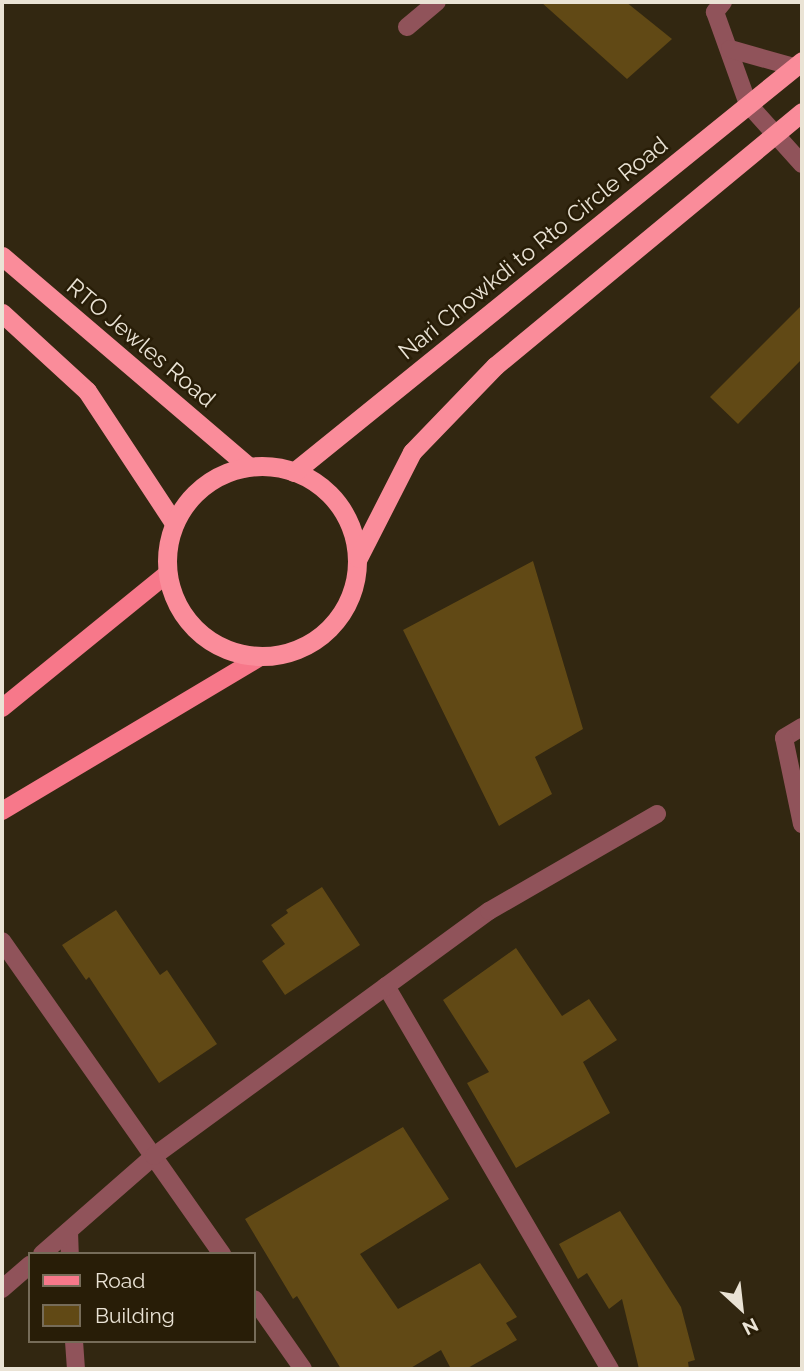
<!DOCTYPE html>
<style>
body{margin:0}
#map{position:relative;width:804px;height:1371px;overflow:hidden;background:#322711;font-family:Raleway,sans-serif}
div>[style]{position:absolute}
.building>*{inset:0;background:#614915}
.minor>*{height:18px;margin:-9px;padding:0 9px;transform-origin:9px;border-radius:9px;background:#90535a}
.tertiary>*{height:18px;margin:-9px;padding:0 9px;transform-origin:9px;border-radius:9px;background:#90535a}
.primary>*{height:18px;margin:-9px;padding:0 9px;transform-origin:9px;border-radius:9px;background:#f7788a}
.trunk>*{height:19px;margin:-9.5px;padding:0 9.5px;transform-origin:9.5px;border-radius:9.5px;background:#fa8c9a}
.trunk>.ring{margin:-9.5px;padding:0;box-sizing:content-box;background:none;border:19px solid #fa8c9a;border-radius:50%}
span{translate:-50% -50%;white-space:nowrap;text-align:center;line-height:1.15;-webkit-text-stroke:5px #281d07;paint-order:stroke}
.street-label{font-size:23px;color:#eae3d5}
.frame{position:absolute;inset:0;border:4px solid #eae3d5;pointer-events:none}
.legend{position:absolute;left:28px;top:1252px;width:228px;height:91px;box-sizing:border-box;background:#281d07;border:2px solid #766c59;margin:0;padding:9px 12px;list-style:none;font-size:21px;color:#eae3d5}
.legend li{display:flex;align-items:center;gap:14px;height:35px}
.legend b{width:35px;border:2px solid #766c59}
.north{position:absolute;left:706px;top:1273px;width:70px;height:70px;-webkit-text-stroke:5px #281d07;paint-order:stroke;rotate:153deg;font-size:19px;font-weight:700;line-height:28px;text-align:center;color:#eae3d5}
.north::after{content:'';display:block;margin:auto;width:24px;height:32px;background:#eae3d5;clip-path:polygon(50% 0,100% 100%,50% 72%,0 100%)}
</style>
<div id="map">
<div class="building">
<i style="clip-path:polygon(541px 2px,626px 2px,672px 39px,627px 79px)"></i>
<i style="clip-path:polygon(802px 305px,802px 359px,738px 424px,710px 397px)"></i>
<i style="clip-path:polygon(533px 561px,583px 729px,535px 757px,552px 794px,499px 826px,403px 630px)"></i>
<i style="clip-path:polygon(322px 887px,360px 945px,285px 995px,262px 961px,285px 944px,271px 925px,288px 913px,286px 910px)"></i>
<i style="clip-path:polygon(116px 910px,160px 975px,167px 970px,217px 1044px,159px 1083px,89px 977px,86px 980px,62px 945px)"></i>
<i style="clip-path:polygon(516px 948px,562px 1016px,589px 999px,617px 1040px,583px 1062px,610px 1113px,516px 1168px,467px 1083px,489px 1072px,443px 1000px)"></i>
<i style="clip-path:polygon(403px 1127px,449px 1199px,360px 1254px,398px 1309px,480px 1263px,517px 1317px,506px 1323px,517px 1340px,466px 1369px,451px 1369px,441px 1350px,409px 1369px,341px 1369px,297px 1296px,293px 1299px,245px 1219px)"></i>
<i style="clip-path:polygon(620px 1211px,681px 1307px,695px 1360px,688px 1362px,689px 1369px,639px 1369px,622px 1299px,609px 1309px,587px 1273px,578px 1279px,559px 1244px)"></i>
</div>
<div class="minor">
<i style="left:723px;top:2px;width:13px;rotate:129deg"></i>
<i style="left:715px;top:12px;width:98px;rotate:70.3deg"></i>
<i style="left:407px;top:27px;width:39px;rotate:-40deg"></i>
<i style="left:730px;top:49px;width:66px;rotate:15.7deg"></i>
<i style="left:802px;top:727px;width:21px;rotate:149deg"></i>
<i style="left:784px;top:738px;width:88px;rotate:78.2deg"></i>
<i style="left:2px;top:941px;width:383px;rotate:54.9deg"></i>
<i style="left:386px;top:986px;width:444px;rotate:59.7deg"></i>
<i style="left:69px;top:1231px;width:23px;rotate:88deg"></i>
<i style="left:42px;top:1254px;width:149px;rotate:-41.2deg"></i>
<i style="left:154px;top:1156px;width:415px;rotate:-36.2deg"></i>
<i style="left:489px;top:911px;width:194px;rotate:-30deg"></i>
<i style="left:2px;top:1289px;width:37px;rotate:-41deg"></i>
<i style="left:254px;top:1299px;width:85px;rotate:55deg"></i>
<i style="left:74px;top:1341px;width:28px;rotate:86deg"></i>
</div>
<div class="tertiary">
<i style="left:748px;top:104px;width:81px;rotate:48deg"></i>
</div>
<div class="primary">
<i style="left:2px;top:708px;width:214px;rotate:-39.1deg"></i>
<i style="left:2px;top:811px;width:300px;rotate:-30.8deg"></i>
</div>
<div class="trunk">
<i style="left:2px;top:256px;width:323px;rotate:40.5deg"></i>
<i style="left:2px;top:313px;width:115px;rotate:42.5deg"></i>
<i style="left:87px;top:391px;width:158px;rotate:56.6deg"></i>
<i class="ring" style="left:167px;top:466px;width:171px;height:171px"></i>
<i style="left:294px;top:472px;width:653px;rotate:-38.97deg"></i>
<i style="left:358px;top:558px;width:119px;rotate:-63deg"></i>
<i style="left:412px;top:452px;width:120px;rotate:-46deg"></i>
<i style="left:495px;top:366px;width:398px;rotate:-39.6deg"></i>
</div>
<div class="street-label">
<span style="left:533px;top:248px;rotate:-39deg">Nari Chowkdi to Rto Circle Road</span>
<span style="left:141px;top:343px;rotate:40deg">RTO Jewles Road</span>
</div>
<div class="frame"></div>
<ul class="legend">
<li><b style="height:9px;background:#f7788a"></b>Road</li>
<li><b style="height:19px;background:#614915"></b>Building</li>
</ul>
<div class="north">N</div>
</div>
